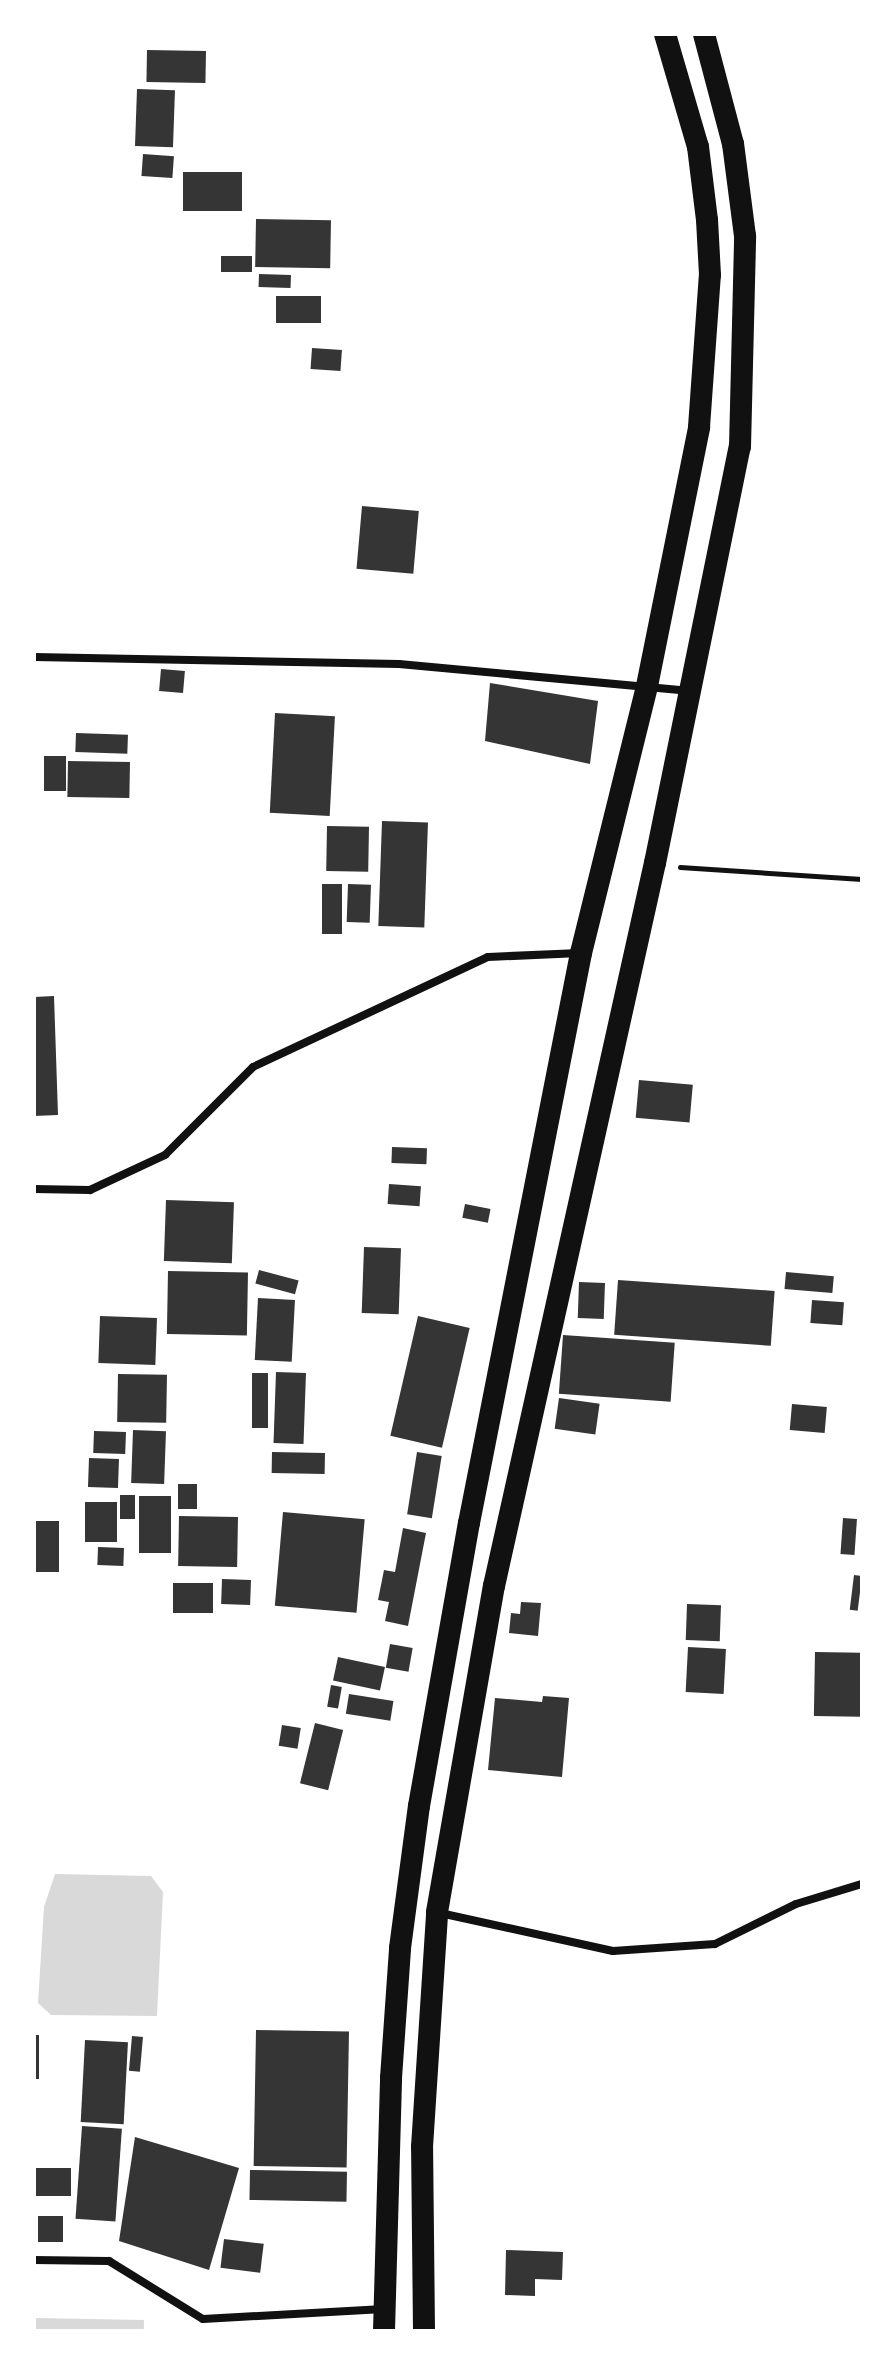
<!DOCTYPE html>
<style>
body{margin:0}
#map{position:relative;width:896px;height:2365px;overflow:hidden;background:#fff;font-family:Karla,sans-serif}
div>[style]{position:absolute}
.water>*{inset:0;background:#d9d9d9;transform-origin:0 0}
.building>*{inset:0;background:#353535;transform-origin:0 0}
.path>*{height:5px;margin:-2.5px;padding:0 2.5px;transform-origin:2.5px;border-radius:2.5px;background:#111}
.minor>*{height:8px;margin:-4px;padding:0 4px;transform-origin:4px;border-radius:4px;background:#111}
.trunk>*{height:22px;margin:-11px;padding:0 11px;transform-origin:11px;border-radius:11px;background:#111}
span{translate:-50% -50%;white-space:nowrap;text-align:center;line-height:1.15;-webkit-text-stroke:7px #fff;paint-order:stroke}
.frame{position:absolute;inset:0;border:36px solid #fff;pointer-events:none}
</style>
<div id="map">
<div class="water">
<i style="clip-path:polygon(55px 1874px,151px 1876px,163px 1892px,157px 2016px,51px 2015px,38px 2003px,44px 1907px)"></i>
<i style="left:34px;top:2318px;width:110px;height:13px;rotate:1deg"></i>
</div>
<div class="building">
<i style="left:147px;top:50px;width:59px;height:32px;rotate:1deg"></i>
<i style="left:137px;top:89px;width:38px;height:57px;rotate:2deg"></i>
<i style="left:143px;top:154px;width:31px;height:22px;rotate:4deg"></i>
<i style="left:242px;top:172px;width:39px;height:59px;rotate:90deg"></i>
<i style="left:256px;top:219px;width:75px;height:48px;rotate:1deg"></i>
<i style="left:221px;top:256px;width:31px;height:16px"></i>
<i style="left:259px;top:274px;width:32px;height:13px;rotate:2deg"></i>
<i style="left:321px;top:296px;width:27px;height:45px;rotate:90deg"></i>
<i style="left:312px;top:348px;width:30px;height:21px;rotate:4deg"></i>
<i style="left:362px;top:506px;width:57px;height:63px;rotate:5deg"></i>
<i style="left:161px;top:669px;width:24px;height:22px;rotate:5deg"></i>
<i style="clip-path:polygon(490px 683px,598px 701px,590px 764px,485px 741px)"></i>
<i style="left:275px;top:713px;width:60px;height:100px;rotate:3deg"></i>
<i style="left:76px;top:733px;width:52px;height:19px;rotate:2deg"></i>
<i style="left:44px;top:756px;width:22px;height:35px"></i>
<i style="left:68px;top:761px;width:62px;height:36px;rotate:1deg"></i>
<i style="left:382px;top:821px;width:46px;height:105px;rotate:2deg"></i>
<i style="left:327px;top:826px;width:42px;height:45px;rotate:1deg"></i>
<i style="left:322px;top:884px;width:20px;height:50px"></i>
<i style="left:348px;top:884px;width:23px;height:38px;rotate:2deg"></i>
<i style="clip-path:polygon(54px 996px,58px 1115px,34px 1116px,34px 997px)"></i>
<i style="left:639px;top:1080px;width:54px;height:38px;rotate:5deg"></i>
<i style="left:392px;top:1147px;width:35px;height:16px;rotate:2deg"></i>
<i style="left:389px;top:1184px;width:32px;height:20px;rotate:4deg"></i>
<i style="left:166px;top:1200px;width:68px;height:61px;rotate:2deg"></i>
<i style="left:465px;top:1204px;width:26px;height:14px;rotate:11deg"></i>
<i style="left:364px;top:1247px;width:37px;height:66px;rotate:2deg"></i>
<i style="left:259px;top:1270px;width:41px;height:14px;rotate:15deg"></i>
<i style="left:168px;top:1271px;width:80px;height:63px;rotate:1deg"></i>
<i style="left:786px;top:1272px;width:48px;height:17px;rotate:5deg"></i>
<i style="left:618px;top:1280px;width:157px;height:55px;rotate:4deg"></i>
<i style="left:579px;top:1282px;width:26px;height:36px;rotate:2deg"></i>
<i style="left:258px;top:1298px;width:37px;height:62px;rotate:3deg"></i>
<i style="left:812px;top:1300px;width:32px;height:23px;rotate:4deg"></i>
<i style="left:100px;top:1316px;width:57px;height:47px;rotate:2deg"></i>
<i style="left:418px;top:1316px;width:53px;height:123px;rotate:13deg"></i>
<i style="left:563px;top:1335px;width:112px;height:59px;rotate:4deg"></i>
<i style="left:276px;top:1372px;width:30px;height:71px;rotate:2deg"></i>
<i style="left:252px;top:1373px;width:16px;height:55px"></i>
<i style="left:118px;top:1374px;width:49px;height:48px;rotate:1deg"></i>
<i style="left:559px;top:1398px;width:41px;height:31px;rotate:8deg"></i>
<i style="left:792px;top:1404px;width:35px;height:26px;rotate:5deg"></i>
<i style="left:133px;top:1430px;width:33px;height:53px;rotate:2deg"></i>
<i style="left:94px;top:1431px;width:32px;height:22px;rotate:2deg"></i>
<i style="left:272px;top:1452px;width:53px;height:21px;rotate:1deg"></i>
<i style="left:417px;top:1452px;width:25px;height:63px;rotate:9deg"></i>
<i style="left:89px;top:1458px;width:30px;height:29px;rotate:2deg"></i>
<i style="left:178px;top:1484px;width:19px;height:25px"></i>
<i style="left:120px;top:1495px;width:15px;height:24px"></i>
<i style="left:139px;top:1496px;width:32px;height:57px"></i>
<i style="left:85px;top:1502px;width:32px;height:40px"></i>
<i style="left:283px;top:1512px;width:82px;height:94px;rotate:5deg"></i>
<i style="left:179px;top:1516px;width:59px;height:50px;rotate:1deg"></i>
<i style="left:843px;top:1518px;width:14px;height:36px;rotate:4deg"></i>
<i style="left:34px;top:1521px;width:25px;height:51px"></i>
<i style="clip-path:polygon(403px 1528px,426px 1533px,408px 1626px,385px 1621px,389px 1602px,378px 1600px,384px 1570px,395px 1572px)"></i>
<i style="left:98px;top:1547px;width:26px;height:18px;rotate:2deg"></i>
<i style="left:854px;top:1575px;width:8px;height:35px;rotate:7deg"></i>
<i style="left:222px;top:1579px;width:29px;height:25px;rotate:2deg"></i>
<i style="left:173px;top:1583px;width:40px;height:30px"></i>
<i style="clip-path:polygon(521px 1602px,541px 1603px,538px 1636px,509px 1633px,511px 1613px,520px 1614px)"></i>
<i style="left:687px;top:1604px;width:34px;height:36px;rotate:2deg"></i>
<i style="left:390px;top:1644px;width:23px;height:24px;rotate:10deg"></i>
<i style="left:688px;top:1647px;width:38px;height:45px;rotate:3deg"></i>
<i style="left:815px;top:1652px;width:47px;height:64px;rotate:1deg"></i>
<i style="left:338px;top:1657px;width:48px;height:24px;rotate:12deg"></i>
<i style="left:331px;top:1685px;width:11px;height:22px;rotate:10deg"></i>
<i style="left:349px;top:1694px;width:45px;height:20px;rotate:9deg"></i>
<i style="clip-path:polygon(543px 1696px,569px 1698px,562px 1777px,488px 1770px,495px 1698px,542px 1702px)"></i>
<i style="left:315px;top:1723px;width:29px;height:62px;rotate:14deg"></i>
<i style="left:282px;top:1725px;width:19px;height:21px;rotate:9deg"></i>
<i style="left:256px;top:2030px;width:93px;height:136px;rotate:1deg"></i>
<i style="left:34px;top:2035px;width:5px;height:44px"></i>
<i style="left:132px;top:2036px;width:11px;height:35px;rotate:5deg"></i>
<i style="left:85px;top:2040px;width:43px;height:82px;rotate:3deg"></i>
<i style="left:82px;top:2126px;width:40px;height:93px;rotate:4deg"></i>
<i style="clip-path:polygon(135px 2137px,239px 2168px,209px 2270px,119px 2241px)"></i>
<i style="left:34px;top:2168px;width:37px;height:28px"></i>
<i style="left:250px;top:2170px;width:97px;height:30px;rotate:1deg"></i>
<i style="left:38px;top:2216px;width:25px;height:26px"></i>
<i style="left:224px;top:2239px;width:40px;height:29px;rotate:7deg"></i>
<i style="clip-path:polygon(506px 2250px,563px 2252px,562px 2280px,535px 2279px,535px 2296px,505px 2295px)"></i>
</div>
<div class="path">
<i style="left:680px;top:867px;width:182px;rotate:3.8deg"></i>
</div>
<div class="minor">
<i style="left:34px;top:657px;width:365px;rotate:1.1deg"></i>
<i style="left:399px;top:664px;width:290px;rotate:5.3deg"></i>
<i style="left:34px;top:1189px;width:56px;rotate:1deg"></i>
<i style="left:90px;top:1190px;width:83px;rotate:-25deg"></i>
<i style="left:165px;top:1155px;width:124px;rotate:-45deg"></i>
<i style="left:253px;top:1067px;width:259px;rotate:-25.1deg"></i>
<i style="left:488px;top:957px;width:92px;rotate:-2.5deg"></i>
<i style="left:440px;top:1913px;width:177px;rotate:12.4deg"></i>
<i style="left:613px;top:1951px;width:102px;rotate:-3.9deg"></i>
<i style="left:715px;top:1944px;width:90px;rotate:-26.3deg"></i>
<i style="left:796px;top:1904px;width:69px;rotate:-16.9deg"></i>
<i style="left:34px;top:2260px;width:75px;rotate:0.8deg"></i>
<i style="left:109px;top:2261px;width:110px;rotate:31.7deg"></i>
<i style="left:203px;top:2319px;width:181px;rotate:-3.2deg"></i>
</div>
<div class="trunk">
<i style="left:384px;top:2331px;width:253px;rotate:-88.4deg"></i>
<i style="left:391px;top:2078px;width:130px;rotate:-86deg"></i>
<i style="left:400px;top:1948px;width:143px;rotate:-82.4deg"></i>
<i style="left:419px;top:1806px;width:287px;rotate:-80deg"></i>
<i style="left:469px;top:1523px;width:581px;rotate:-78.88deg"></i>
<i style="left:581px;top:953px;width:275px;rotate:-76.1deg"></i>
<i style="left:647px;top:686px;width:264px;rotate:-78.6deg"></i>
<i style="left:699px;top:427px;width:152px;rotate:-85.9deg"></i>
<i style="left:710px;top:275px;width:55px;rotate:-93.1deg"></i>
<i style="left:707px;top:220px;width:74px;rotate:-97deg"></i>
<i style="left:698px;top:147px;width:118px;rotate:-106.3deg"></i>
<i style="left:424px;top:2331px;width:184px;rotate:-90.6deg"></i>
<i style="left:422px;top:2147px;width:235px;rotate:-86.3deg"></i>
<i style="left:437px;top:1912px;width:331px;rotate:-80.1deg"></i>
<i style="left:494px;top:1586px;width:741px;rotate:-77.45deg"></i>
<i style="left:655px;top:863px;width:425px;rotate:-78.5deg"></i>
<i style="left:740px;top:447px;width:211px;rotate:-88.6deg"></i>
<i style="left:745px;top:236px;width:93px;rotate:-97.4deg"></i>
<i style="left:733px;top:144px;width:114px;rotate:-104.8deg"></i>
</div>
<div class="frame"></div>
</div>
